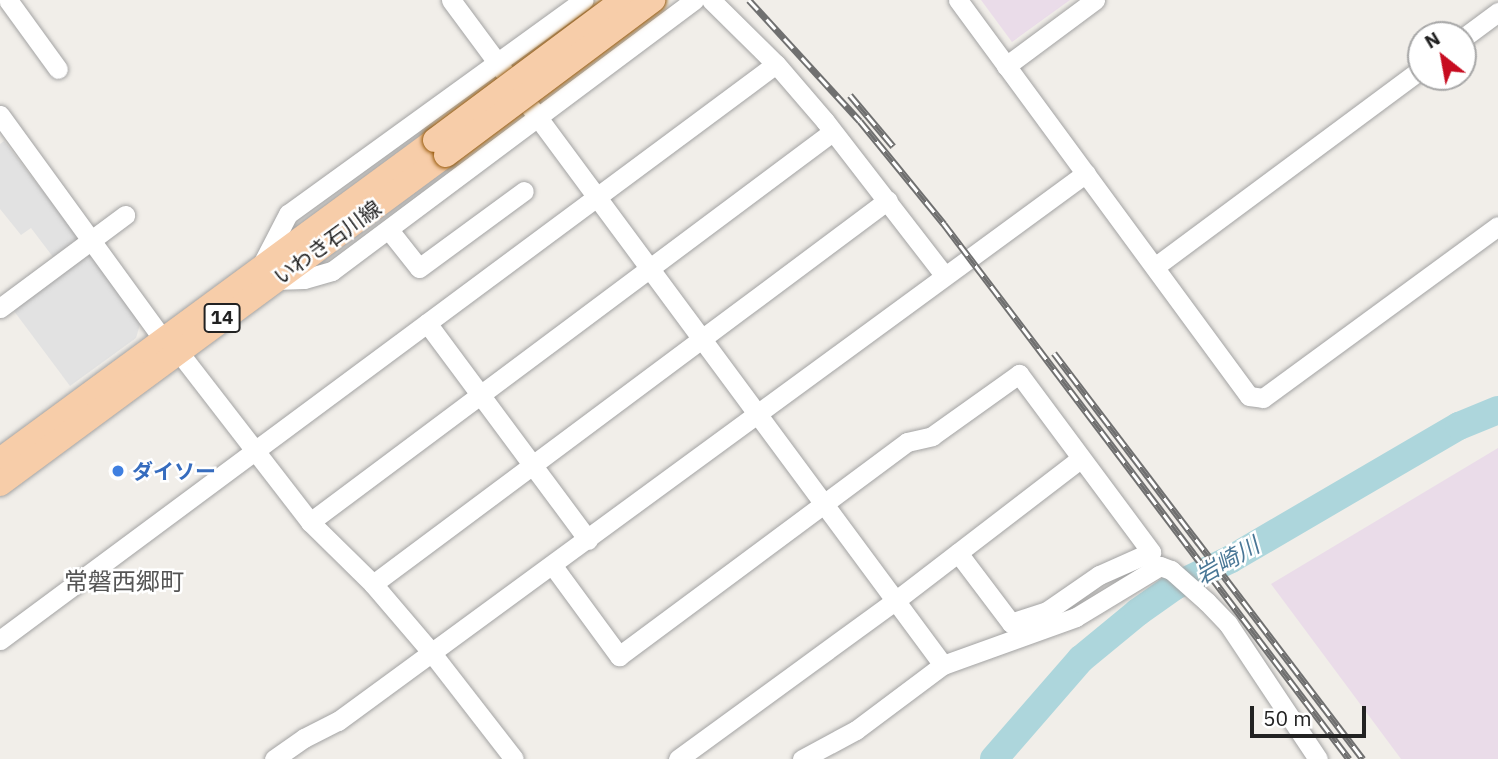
<!DOCTYPE html>
<meta charset="utf-8">
<style>
body{margin:0}
#map{position:relative;width:1498px;height:759px;overflow:hidden;background:#f1eee9;font-family:"IBM Plex Sans","Noto Sans JP",sans-serif}
div>[style]{position:absolute}
.industrial>*{inset:0;background:#eadce9}
.parking>*{inset:0;background:#e2e2e2}
.river>*{height:28px;margin:-14px;padding:0 14px;transform-origin:14px;border-radius:14px;background:#add6dc}
.roads{filter:drop-shadow(0 0 2px #a3a3a3) drop-shadow(0 0 2px #a3a3a3)}
.minor>*{height:19px;margin:-9.5px;padding:0 9.5px;transform-origin:9.5px;border-radius:9.5px;background:#fff}
.major>*{height:24px;margin:-12px;padding:0 12px;transform-origin:12px;border-radius:12px;background:#f7cda9}
.rail>*{height:7px;margin-top:-3.5px;transform-origin:0;background:repeating-linear-gradient(90deg,#fff 0 13px,#707070 0 26px);box-sizing:border-box;border-block:2px solid #707070}
.bridges{filter:drop-shadow(0 0 2px #965809) drop-shadow(0 0 2px #965809)}
.major-bridge>*{height:24px;margin:-12px;padding:0 12px;transform-origin:12px;border-radius:12px;background:#f7cda9}
.dots>*{width:19px;height:19px;translate:-50% -50%;box-sizing:border-box;border:4px solid #fff;border-radius:50%}
span{translate:-50% -50%;white-space:nowrap;text-align:center;line-height:1.15;-webkit-text-stroke:5px #fff;paint-order:stroke}
.shield-label span{padding:2px 5px;background:#fff;border:2px solid;border-radius:5px;-webkit-text-stroke-width:0}
.shield-label{font-size:19px;color:#222;font-weight:700}
.street-label{font-size:21px;color:#222}
.shop-label{font-size:21px;color:#366cbe;font-weight:700}
.left{translate:0 -50%;text-align:left}
.water-label{font-size:23px;color:#497796;font-style:italic}
.quarter-label{font-size:24px;color:#555}
.north{position:absolute;left:1407px;top:21px;width:70px;height:70px;box-sizing:border-box;background:#fff;border:2px solid #a7a7a7;border-radius:50%;rotate:329deg;font-size:19px;font-weight:700;line-height:28px;text-align:center;color:#222}
.north::after{content:'';display:block;margin:auto;width:24px;height:32px;background:#c70c20;clip-path:polygon(50% 0,100% 100%,50% 72%,0 100%)}
.scale{position:absolute;left:1250px;top:706px;width:116px;height:32px;box-sizing:border-box;border:4px solid #222;border-top:0;padding-left:9px;font-size:21px;line-height:24px;white-space:nowrap;color:#222;-webkit-text-stroke:5px #fff;paint-order:stroke}
</style>
<div id="map">
<div class="industrial">
<i style="clip-path:polygon(981px 0,1070px 0,1012px 42px)"></i>
<i style="clip-path:polygon(1498px 448px,1498px 759px,1401px 759px,1271px 584px)"></i>
</div>
<div class="parking">
<i style="clip-path:polygon(4px 141px,79px 238px,53px 257px,31px 228px,21px 235px,0 209px,0 144px)"></i>
<i style="clip-path:polygon(87px 250px,141px 321px,136px 338px,70px 386px,11px 307px)"></i>
</div>
<div class="river">
<i style="left:994px;top:759px;width:133px;rotate:-49deg"></i>
<i style="left:1081px;top:659px;width:74px;rotate:-39.5deg"></i>
<i style="left:1138px;top:612px;width:45px;rotate:-35.1deg"></i>
<i style="left:1175px;top:586px;width:62px;rotate:-25.7deg"></i>
<i style="left:1231px;top:559px;width:264px;rotate:-30.3deg"></i>
<i style="left:1459px;top:426px;width:42px;rotate:-22.3deg"></i>
</div>
<div class="roads">
<div class="minor">
<i style="left:8px;top:0;width:85px;rotate:54.1deg"></i>
<i style="left:451px;top:0;width:827px;rotate:53.5deg"></i>
<i style="left:711px;top:0;width:91px;rotate:44.6deg"></i>
<i style="left:776px;top:64px;width:75px;rotate:49.3deg"></i>
<i style="left:825px;top:121px;width:195px;rotate:52.3deg"></i>
<i style="left:958px;top:0;width:491px;rotate:53.7deg"></i>
<i style="left:1249px;top:396px;width:14px;rotate:8deg"></i>
<i style="left:1263px;top:398px;width:291px;rotate:-36.2deg"></i>
<i style="left:1463px;top:38px;width:44px;rotate:-36.6deg"></i>
<i style="left:1006px;top:66px;width:111px;rotate:-36.6deg"></i>
<i style="left:0;top:115px;width:276px;rotate:54deg"></i>
<i style="left:162px;top:338px;width:21px;rotate:39deg"></i>
<i style="left:178px;top:351px;width:216px;rotate:52.3deg"></i>
<i style="left:310px;top:522px;width:88px;rotate:44.5deg"></i>
<i style="left:373px;top:584px;width:89px;rotate:49.5deg"></i>
<i style="left:431px;top:652px;width:135px;rotate:52.2deg"></i>
<i style="left:389px;top:230px;width:48px;rotate:51.7deg"></i>
<i style="left:419px;top:268px;width:130px;rotate:-36.3deg"></i>
<i style="left:261px;top:266px;width:59px;rotate:-62.6deg"></i>
<i style="left:288px;top:214px;width:365px;rotate:-35.9deg"></i>
<i style="left:1156px;top:266px;width:330px;rotate:-36.6deg"></i>
<i style="left:275px;top:280px;width:29px;rotate:-2deg"></i>
<i style="left:304px;top:279px;width:29px;rotate:-16deg"></i>
<i style="left:332px;top:271px;width:452px;rotate:-36.8deg"></i>
<i style="left:0;top:308px;width:156px;rotate:-36.6deg"></i>
<i style="left:427px;top:323px;width:270px;rotate:53.4deg"></i>
<i style="left:310px;top:522px;width:652px;rotate:-36.76deg"></i>
<i style="left:553px;top:566px;width:112px;rotate:53.7deg"></i>
<i style="left:619px;top:656px;width:359px;rotate:-36.6deg"></i>
<i style="left:907px;top:442px;width:26px;rotate:-13deg"></i>
<i style="left:932px;top:436px;width:107px;rotate:-35.5deg"></i>
<i style="left:1019px;top:374px;width:222px;rotate:53.4deg"></i>
<i style="left:1151px;top:552px;width:57px;rotate:156.1deg"></i>
<i style="left:1099px;top:575px;width:63px;rotate:145.3deg"></i>
<i style="left:1047px;top:611px;width:38px;rotate:162deg"></i>
<i style="left:1011px;top:623px;width:88px;rotate:-127.1deg"></i>
<i style="left:373px;top:584px;width:642px;rotate:-36.71deg"></i>
<i style="left:0;top:640px;width:966px;rotate:-36.59deg"></i>
<i style="left:274px;top:759px;width:37px;rotate:-35deg"></i>
<i style="left:304px;top:738px;width:38px;rotate:-27deg"></i>
<i style="left:338px;top:721px;width:927px;rotate:-36.23deg"></i>
<i style="left:678px;top:759px;width:268px;rotate:-36.1deg"></i>
<i style="left:895px;top:601px;width:233px;rotate:-37.5deg"></i>
<i style="left:802px;top:759px;width:61px;rotate:-28.2deg"></i>
<i style="left:856px;top:730px;width:109px;rotate:-36.8deg"></i>
<i style="left:943px;top:665px;width:141px;rotate:-19.8deg"></i>
<i style="left:1076px;top:617px;width:98px;rotate:-31.3deg"></i>
<i style="left:1160px;top:566px;width:12px;rotate:20deg"></i>
<i style="left:1171px;top:570px;width:48px;rotate:41.6deg"></i>
<i style="left:1207px;top:602px;width:30px;rotate:46deg"></i>
<i style="left:1228px;top:624px;width:162px;rotate:56.3deg"></i>
</div>
<div class="major">
<i style="left:0;top:460px;width:540px;rotate:-36.34deg"></i>
<i style="left:0;top:484px;width:554px;rotate:-36.42deg"></i>
</div>
</div>
<div class="rail">
<i style="left:749px;top:0;width:164px;rotate:47.5deg"></i>
<i style="left:860px;top:121px;width:133px;rotate:50.8deg"></i>
<i style="left:944px;top:224px;width:671px;rotate:52.87deg"></i>
<i style="left:850px;top:95px;width:67px;rotate:49.9deg"></i>
<i style="left:1054px;top:353px;width:510px;rotate:52.73deg"></i>
</div>
<div class="bridges">
<div class="major-bridge">
<i style="left:435px;top:140px;width:234px;rotate:-36.7deg"></i>
<i style="left:446px;top:155px;width:259px;rotate:-36.8deg"></i>
</div>
</div>
<div class="dots">
<i style="left:118px;top:471px;background:#3f7fe0"></i>
</div>
<div class="shield-label">
<span style="left:222px;top:318px">14</span>
</div>
<div class="street-label">
<span style="left:327px;top:242px;rotate:-36deg">いわき石川線</span>
</div>
<div class="shop-label">
<span class="left" style="left:132px;top:471px">ダイソー</span>
</div>
<div class="water-label">
<span style="left:1227px;top:560px;rotate:-30deg">岩崎川</span>
</div>
<div class="quarter-label">
<span style="left:124px;top:582px">常磐西郷町</span>
</div>
<div class="north">N</div>
<div class="scale">50 m</div>
</div>
